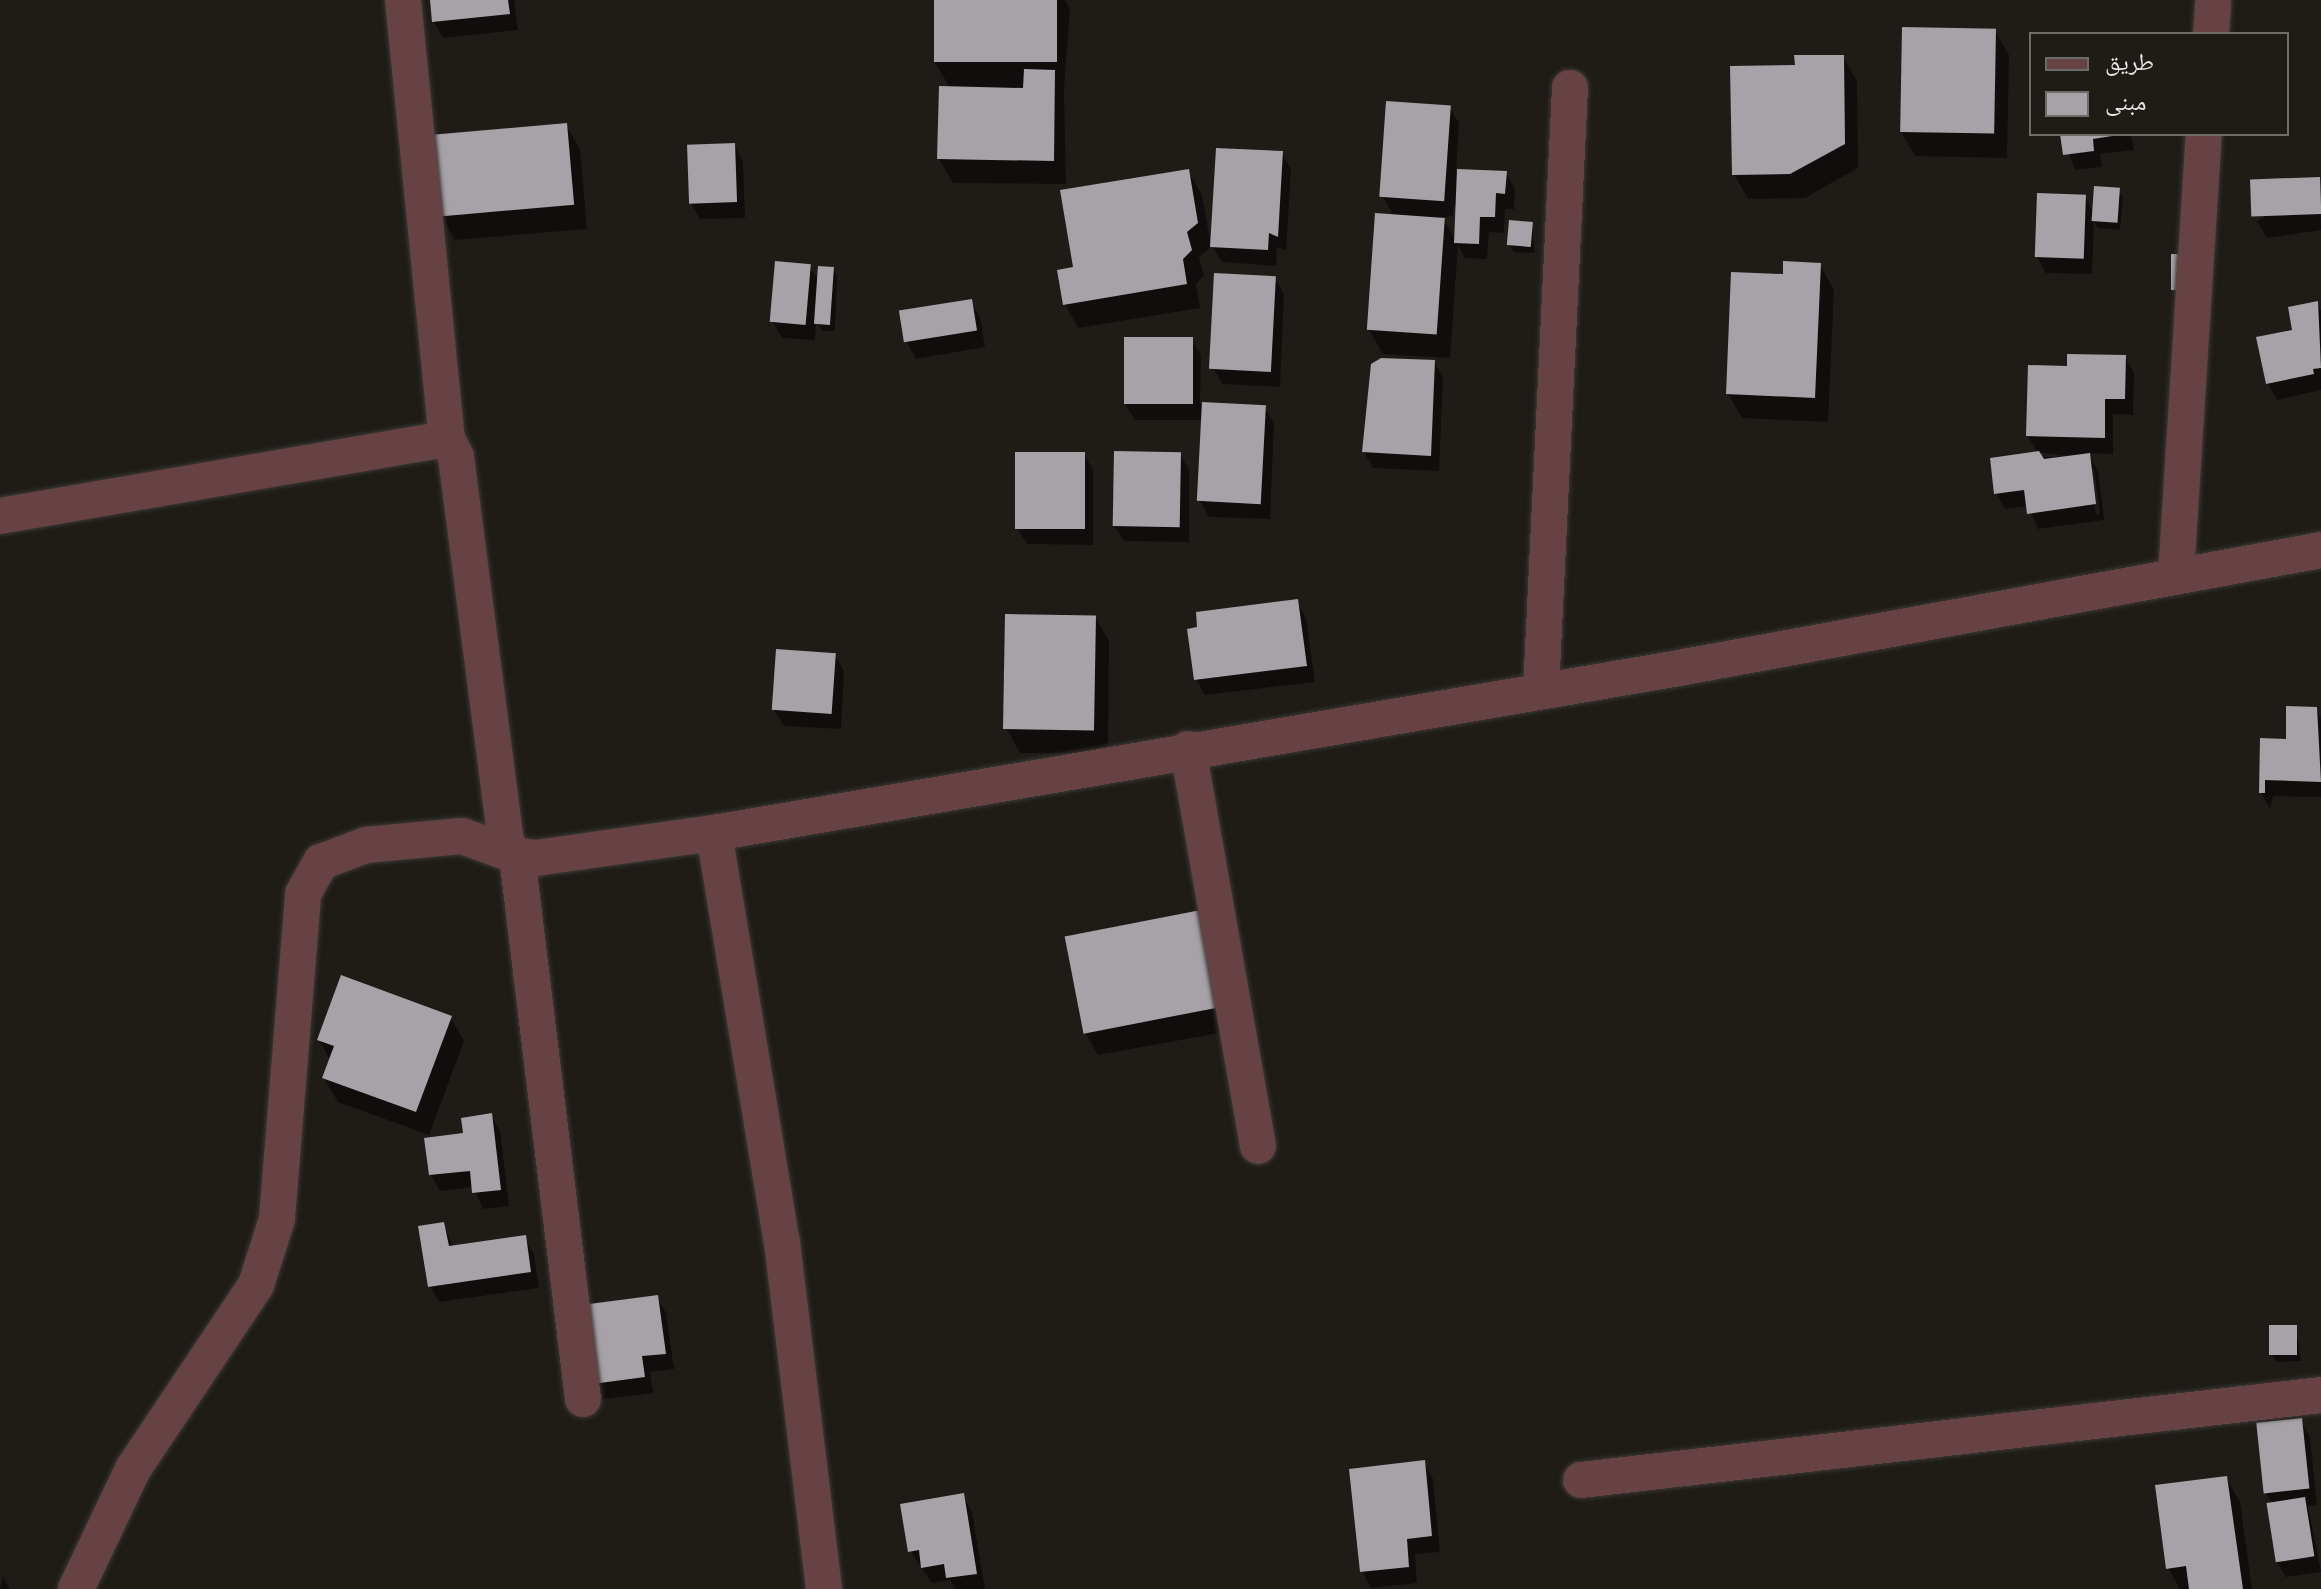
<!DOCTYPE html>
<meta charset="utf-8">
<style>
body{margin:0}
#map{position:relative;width:2321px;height:1589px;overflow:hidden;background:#1f1c18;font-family:"PT Sans Narrow","Noto Naskh Arabic",sans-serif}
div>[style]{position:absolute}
.shadow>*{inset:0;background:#0007}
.building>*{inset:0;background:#a6a2a8;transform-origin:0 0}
.roads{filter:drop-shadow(0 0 2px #3b3834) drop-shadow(0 0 2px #3b3834)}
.minor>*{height:36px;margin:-18px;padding:0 18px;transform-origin:18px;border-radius:18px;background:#664245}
span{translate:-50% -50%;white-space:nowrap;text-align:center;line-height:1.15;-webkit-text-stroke:8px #1f1c18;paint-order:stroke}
.legend{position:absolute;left:2029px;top:32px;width:260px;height:104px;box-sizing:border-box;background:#1f1c18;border:2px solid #6f6c68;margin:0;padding:10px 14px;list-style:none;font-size:24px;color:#e6e4e1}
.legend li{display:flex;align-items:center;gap:16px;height:40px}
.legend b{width:40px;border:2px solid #6f6c68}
</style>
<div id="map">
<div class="shadow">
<i style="clip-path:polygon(432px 0,514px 0,518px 30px,443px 38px,434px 22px)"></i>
<i style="clip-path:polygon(936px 0,1065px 0,1070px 8px,1064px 89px,1066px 184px,953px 183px,939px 159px,950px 88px,934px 61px)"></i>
<i style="clip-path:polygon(1995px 31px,2009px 55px,2007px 158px,1915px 156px,1901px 132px)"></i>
<i style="clip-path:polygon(1843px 57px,1857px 81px,1858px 168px,1805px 198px,1748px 199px,1734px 174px,1797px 67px)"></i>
<i style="clip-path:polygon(evenodd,1449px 107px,1459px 123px,1456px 171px,1506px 173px,1515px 189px,1514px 209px,1505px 209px,1504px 233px,1489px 232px,1487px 259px,1465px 258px,1458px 245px,1450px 358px,1383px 354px,1369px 330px,1394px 216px,1383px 197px,1449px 107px,1454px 206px,1458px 206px,1456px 241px,1444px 220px,1429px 219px,1453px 216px,1454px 206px)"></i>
<i style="clip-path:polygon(566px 125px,580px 149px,587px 229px,455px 240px,441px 216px)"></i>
<i style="clip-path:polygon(2062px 134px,2131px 134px,2134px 150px,2100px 154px,2102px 167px,2075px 170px)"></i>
<i style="clip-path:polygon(734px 145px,743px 161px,745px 218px,700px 219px,691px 203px)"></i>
<i style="clip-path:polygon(1282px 153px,1291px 169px,1286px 251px,1277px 247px,1276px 266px,1222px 262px,1212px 246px,1199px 257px,1204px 275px,1196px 284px,1200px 308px,1078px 328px,1065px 304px,1075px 269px,1188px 171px,1202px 195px,1211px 246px)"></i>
<i style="clip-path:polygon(2319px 179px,2321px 230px,2267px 238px,2257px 222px)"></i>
<i style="clip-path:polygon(2118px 190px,2123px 197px,2120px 230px,2098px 228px,2094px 222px,2092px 274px,2046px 273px,2037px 257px,2085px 197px,2094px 213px)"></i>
<i style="clip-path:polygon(1532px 224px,1535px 253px,1514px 252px,1509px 244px)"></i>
<i style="clip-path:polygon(1820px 265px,1834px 290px,1828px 422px,1742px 418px,1728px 394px)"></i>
<i style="clip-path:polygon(809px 266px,820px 283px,833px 269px,837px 276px,835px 331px,822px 331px,816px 320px,815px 340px,782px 338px,773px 322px)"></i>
<i style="clip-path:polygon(1275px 278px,1284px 294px,1280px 387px,1222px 384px,1213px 368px)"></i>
<i style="clip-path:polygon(970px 301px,980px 317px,985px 347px,916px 359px,907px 343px)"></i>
<i style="clip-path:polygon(2317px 303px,2321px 311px,2321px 390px,2277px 400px,2268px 384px,2259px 339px,2295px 331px)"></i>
<i style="clip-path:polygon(1191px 339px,1201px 355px,1200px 404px,1264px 407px,1274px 423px,1270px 519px,1209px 517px,1200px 501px,1203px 420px,1135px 420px,1125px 404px)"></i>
<i style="clip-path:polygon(evenodd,2125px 357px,2134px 373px,2133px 415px,2113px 414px,2113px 454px,2088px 453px,2098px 471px,2104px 520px,2038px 529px,2028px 506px,2005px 509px,1996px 493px,1992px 460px,2068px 456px,2037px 452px,2028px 436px,2069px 368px,2125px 357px,2090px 469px,2094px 469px,2100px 514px,2096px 515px,2090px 469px)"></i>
<i style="clip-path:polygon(1434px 362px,1443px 378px,1439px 471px,1373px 468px,1364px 452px)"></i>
<i style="clip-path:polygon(1084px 454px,1093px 470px,1093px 545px,1027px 544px,1017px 528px)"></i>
<i style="clip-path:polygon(1180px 454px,1189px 470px,1189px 542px,1124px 541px,1114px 525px)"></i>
<i style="clip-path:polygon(1297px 602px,1306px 618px,1315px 682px,1205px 695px,1196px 679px)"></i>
<i style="clip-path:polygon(1095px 617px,1109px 641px,1108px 753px,1020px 753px,1006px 728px)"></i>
<i style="clip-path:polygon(835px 655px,844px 671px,841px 729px,784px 726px,774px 710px)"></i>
<i style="clip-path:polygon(2316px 709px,2321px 718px,2321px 797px,2273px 796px,2270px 809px,2261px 793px,2262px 740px,2288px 741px)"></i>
<i style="clip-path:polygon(1205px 911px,1236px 1030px,1098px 1055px,1084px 1031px)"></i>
<i style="clip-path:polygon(450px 1017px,464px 1041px,429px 1135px,338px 1102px,324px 1078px,330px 1060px,319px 1040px)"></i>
<i style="clip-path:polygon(491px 1115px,500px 1131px,509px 1206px,483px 1209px,473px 1187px,440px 1191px,431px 1175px,465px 1135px)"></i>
<i style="clip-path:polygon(443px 1224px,454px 1248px,524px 1238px,534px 1254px,539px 1288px,439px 1302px,430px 1286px)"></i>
<i style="clip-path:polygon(657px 1297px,666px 1313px,674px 1369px,650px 1372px,653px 1393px,596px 1400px,577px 1308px)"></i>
<i style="clip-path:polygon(2296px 1327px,2301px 1361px,2276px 1362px,2272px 1355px)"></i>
<i style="clip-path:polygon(2301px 1421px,2310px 1437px,2317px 1505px,2308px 1506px,2321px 1572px,2286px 1577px,2276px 1561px,2272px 1503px,2266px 1493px)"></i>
<i style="clip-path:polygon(1424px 1463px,1433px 1479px,1440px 1552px,1415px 1554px,1417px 1583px,1371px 1588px,1362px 1571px)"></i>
<i style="clip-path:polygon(2226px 1478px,2240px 1502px,2252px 1589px,2180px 1589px,2168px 1568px)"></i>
<i style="clip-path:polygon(963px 1496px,972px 1512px,985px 1589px,955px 1589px,950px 1580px,932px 1583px,910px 1551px)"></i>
<i style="clip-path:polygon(3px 1577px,10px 1589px,0 1589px)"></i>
</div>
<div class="building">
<i style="clip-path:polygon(430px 0,508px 0,510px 14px,432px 22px)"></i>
<i style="left:934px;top:0;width:123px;height:62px"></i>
<i style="left:1902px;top:27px;width:94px;height:105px;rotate:1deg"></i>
<i style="clip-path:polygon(1794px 55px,1844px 55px,1845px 144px,1790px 174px,1732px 175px,1730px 66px,1795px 65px)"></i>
<i style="clip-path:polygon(1024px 69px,1055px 70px,1054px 161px,937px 159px,939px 86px,1023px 88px)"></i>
<i style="left:1386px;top:101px;width:65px;height:96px;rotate:4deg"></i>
<i style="left:567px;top:123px;width:82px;height:135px;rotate:85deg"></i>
<i style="clip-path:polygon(2060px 134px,2112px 134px,2112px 136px,2093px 139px,2094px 151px,2063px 155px)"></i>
<i style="left:735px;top:143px;width:59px;height:48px;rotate:88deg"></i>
<i style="clip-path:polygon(1216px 148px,1283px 151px,1278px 237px,1269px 233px,1268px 250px,1210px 247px)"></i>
<i style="clip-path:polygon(1189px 169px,1198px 223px,1187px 232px,1192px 250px,1183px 259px,1187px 284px,1063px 305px,1057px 270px,1073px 267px,1060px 190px)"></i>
<i style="clip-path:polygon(1457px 169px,1507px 171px,1505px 194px,1496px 193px,1495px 217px,1480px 217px,1479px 244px,1454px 243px)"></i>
<i style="left:2320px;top:177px;width:37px;height:70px;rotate:88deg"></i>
<i style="left:2094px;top:186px;width:26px;height:35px;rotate:4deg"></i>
<i style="left:2037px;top:193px;width:49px;height:64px;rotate:2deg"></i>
<i style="left:1375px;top:213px;width:70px;height:117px;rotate:4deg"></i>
<i style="left:1509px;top:220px;width:24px;height:25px;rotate:5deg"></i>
<i style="left:2171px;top:254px;width:18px;height:36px"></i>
<i style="left:775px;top:261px;width:36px;height:61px;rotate:5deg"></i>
<i style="clip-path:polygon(1783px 261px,1821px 263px,1815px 398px,1726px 394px,1731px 272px,1783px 274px)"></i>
<i style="left:818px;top:266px;width:16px;height:58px;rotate:4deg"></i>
<i style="left:1214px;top:273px;width:62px;height:96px;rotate:3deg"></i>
<i style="left:972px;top:299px;width:32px;height:74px;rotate:81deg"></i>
<i style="clip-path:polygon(2318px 301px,2321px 368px,2313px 369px,2314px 374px,2266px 384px,2256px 337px,2292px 330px,2288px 307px)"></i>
<i style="left:1124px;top:337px;width:69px;height:67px"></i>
<i style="clip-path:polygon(2067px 354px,2126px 355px,2125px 399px,2105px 399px,2105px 438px,2026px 436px,2028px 365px,2067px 366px)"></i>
<i style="clip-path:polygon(1381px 358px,1435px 360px,1431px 456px,1362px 452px,1371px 364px)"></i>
<i style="left:1202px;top:402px;width:64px;height:99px;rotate:3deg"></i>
<i style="left:1114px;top:451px;width:67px;height:75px;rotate:1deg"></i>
<i style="clip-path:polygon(2039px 451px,2044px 459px,2090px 453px,2096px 504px,2027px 514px,2024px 490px,1994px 494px,1990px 458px)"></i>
<i style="left:1015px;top:452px;width:70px;height:77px"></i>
<i style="clip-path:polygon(1298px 599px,1307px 666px,1194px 680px,1187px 629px,1197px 627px,1196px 612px)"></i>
<i style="left:1005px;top:614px;width:91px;height:115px;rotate:1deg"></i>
<i style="left:776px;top:649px;width:60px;height:61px;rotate:4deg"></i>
<i style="clip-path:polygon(2286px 706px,2317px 707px,2321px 782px,2265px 780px,2265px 793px,2259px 793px,2260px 738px,2286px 739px)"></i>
<i style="left:1206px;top:909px;width:99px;height:144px;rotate:79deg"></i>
<i style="clip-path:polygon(341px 975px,452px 1016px,416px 1112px,322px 1078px,334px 1046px,317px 1040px)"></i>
<i style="clip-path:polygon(492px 1113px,501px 1190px,472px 1193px,470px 1171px,429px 1175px,424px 1138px,463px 1133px,461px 1118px)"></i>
<i style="clip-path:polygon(444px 1222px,449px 1246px,526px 1235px,531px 1272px,428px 1287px,418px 1226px)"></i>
<i style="clip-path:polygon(658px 1295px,666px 1354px,642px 1356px,645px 1377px,585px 1385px,574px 1306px)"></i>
<i style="left:2269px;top:1325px;width:28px;height:30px"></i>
<i style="left:2302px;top:1418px;width:71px;height:46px;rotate:84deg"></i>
<i style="clip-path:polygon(1425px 1460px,1432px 1536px,1407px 1539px,1409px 1567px,1360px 1572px,1349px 1469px)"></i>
<i style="clip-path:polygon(2227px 1476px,2243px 1589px,2189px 1589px,2186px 1566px,2166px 1569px,2155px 1485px)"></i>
<i style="clip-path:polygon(964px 1493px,977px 1574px,946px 1578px,944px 1564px,921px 1568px,919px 1550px,908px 1552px,900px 1504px)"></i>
<i style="left:2305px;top:1497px;width:60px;height:39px;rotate:81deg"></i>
</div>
<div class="roads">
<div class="minor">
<i style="left:403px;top:0;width:441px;rotate:84.3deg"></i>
<i style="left:2211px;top:34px;width:29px;rotate:-86deg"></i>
<i style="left:0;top:516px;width:454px;rotate:-9.8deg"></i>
<i style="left:447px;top:439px;width:20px;rotate:63deg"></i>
<i style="left:456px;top:457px;width:390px;rotate:82.6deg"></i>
<i style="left:506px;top:844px;width:16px;rotate:47deg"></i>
<i style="left:517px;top:856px;width:19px;rotate:6deg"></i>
<i style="left:536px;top:858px;width:180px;rotate:-8deg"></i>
<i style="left:714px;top:833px;width:979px;rotate:-9.7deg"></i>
<i style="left:1679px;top:668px;width:653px;rotate:-10.41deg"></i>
<i style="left:2176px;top:575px;width:442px;rotate:-86.4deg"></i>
<i style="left:1541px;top:691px;width:604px;rotate:-87.25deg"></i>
<i style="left:1188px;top:749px;width:403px;rotate:80deg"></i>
<i style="left:714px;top:833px;width:415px;rotate:80.6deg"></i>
<i style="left:782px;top:1242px;width:350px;rotate:83.1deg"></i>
<i style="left:1581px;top:1480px;width:745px;rotate:-6.55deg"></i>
<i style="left:76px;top:1589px;width:133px;rotate:-64.6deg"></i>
<i style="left:133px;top:1469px;width:221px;rotate:-56.2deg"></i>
<i style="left:256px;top:1285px;width:69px;rotate:-72.3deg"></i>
<i style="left:277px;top:1219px;width:326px;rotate:-85.4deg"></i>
<i style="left:303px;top:894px;width:37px;rotate:-61deg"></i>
<i style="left:321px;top:862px;width:48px;rotate:-20.7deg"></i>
<i style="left:366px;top:845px;width:96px;rotate:-5.4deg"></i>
<i style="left:462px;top:836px;width:59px;rotate:20deg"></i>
<i style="left:517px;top:856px;width:547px;rotate:83.07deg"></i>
</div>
</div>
<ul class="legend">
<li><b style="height:10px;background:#664245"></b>طريق</li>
<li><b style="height:22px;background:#a6a2a8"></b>مبنى</li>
</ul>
</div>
